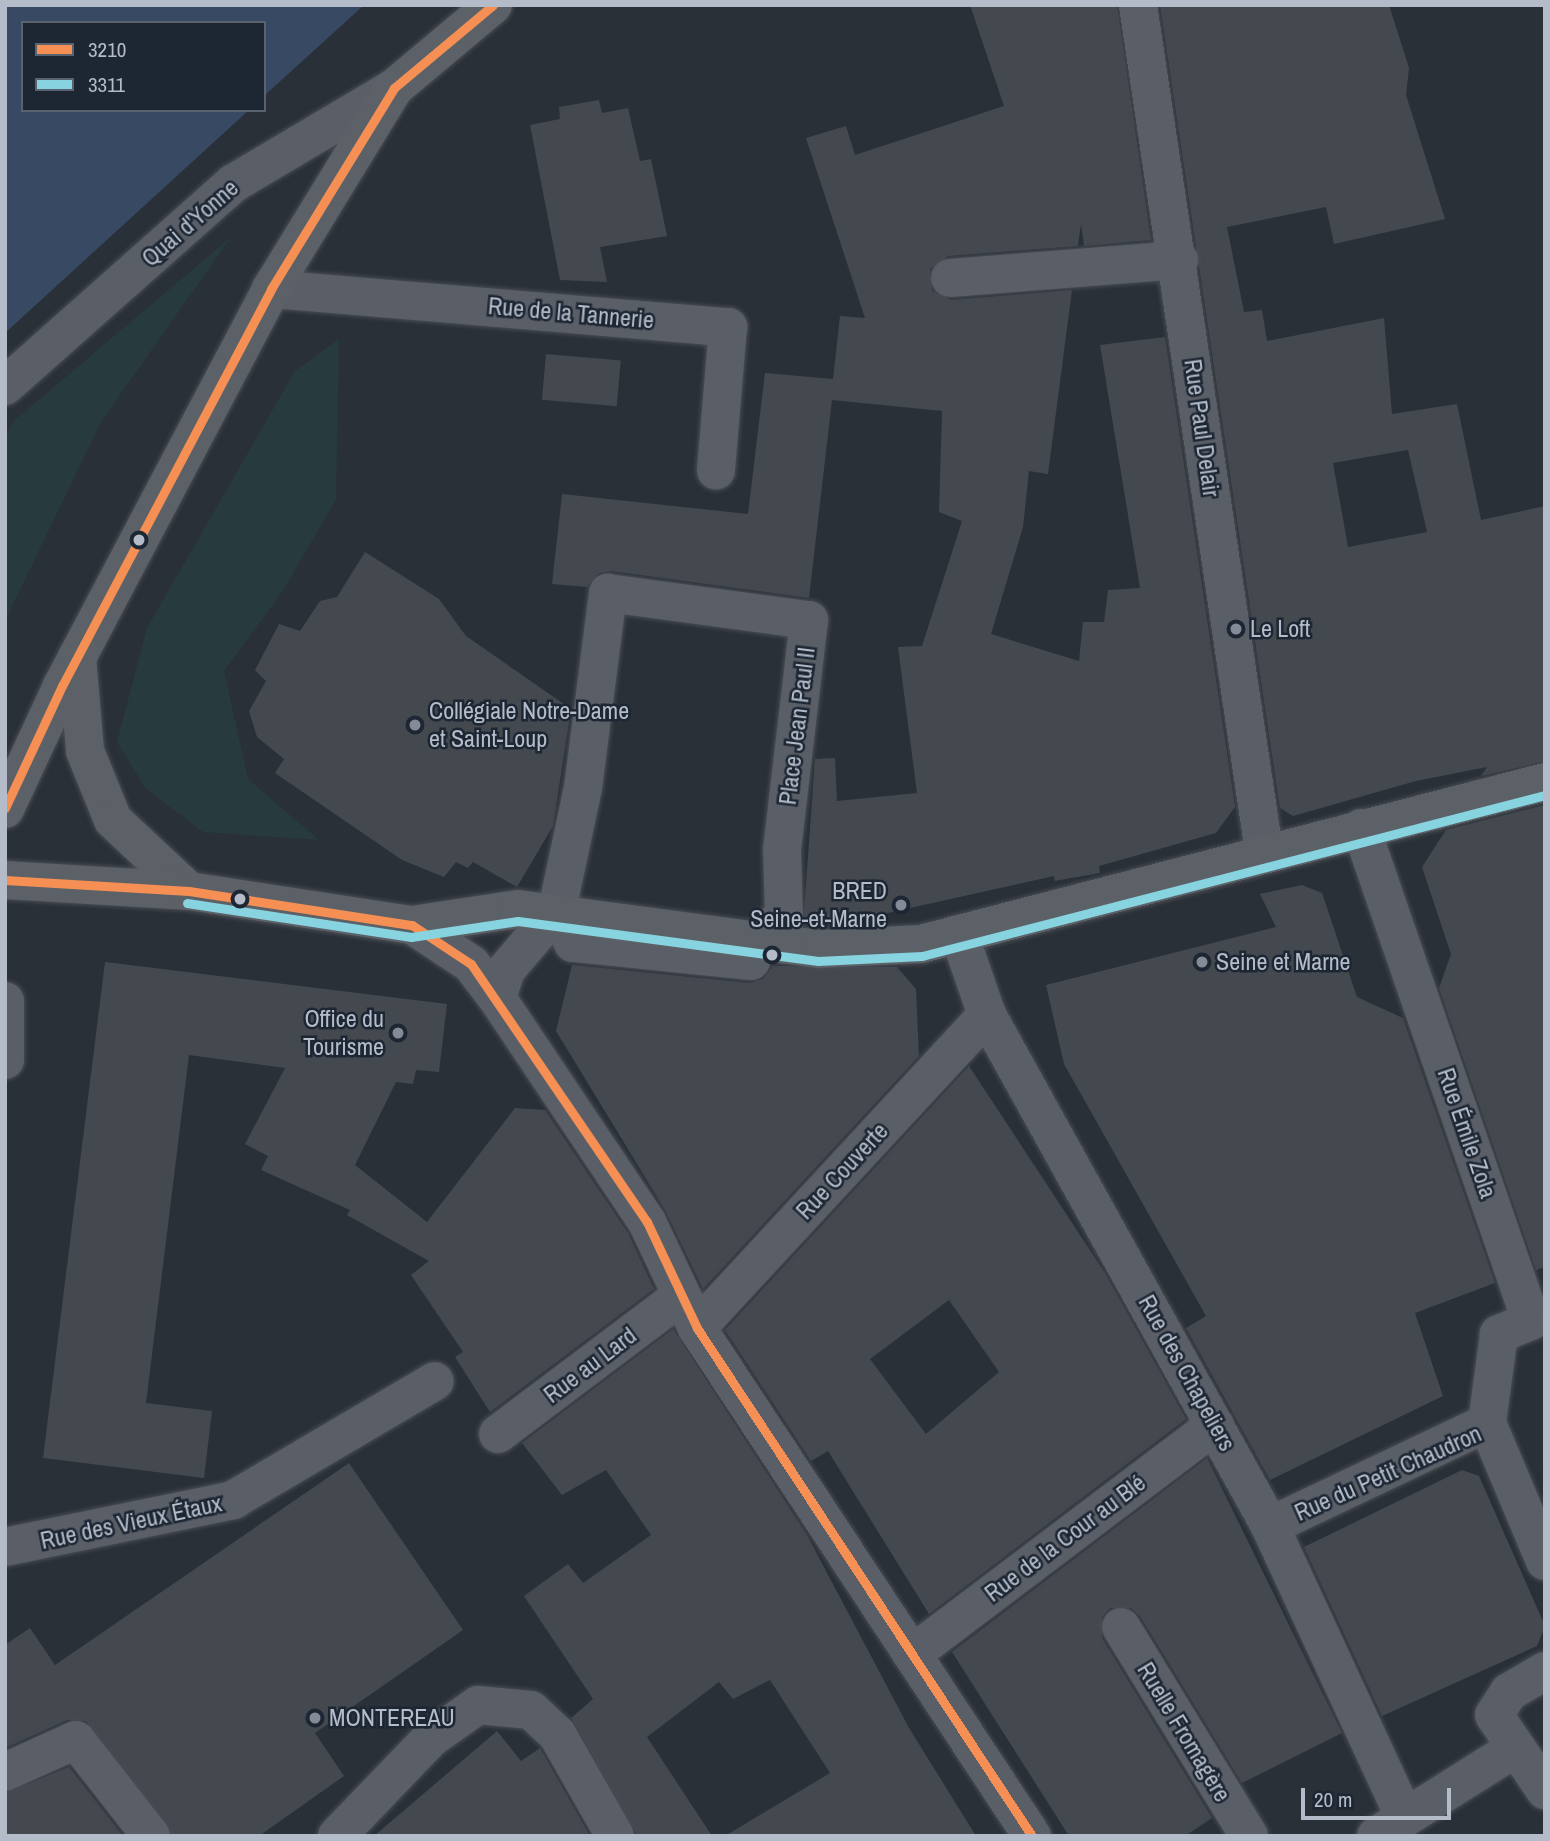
<!DOCTYPE html>
<meta charset="utf-8">
<style>
body{margin:0}
#map{position:relative;width:1550px;height:1841px;overflow:hidden;background:#2a3038;font-family:"Archivo Narrow",sans-serif}
div>[style]{position:absolute}
.green>*{inset:0;background:#273a3e}
.water>*{inset:0;background:#384963}
.building>*{inset:0;background:#444950;transform-origin:0 0}
.roads{filter:drop-shadow(0 0 2px #484c53) drop-shadow(0 0 2px #484c53)}
.minor>*{height:38px;margin:-19px;padding:0 19px;transform-origin:19px;border-radius:19px;background:#5a5e66}
.major>*{height:38px;margin:-19px;padding:0 19px;transform-origin:19px;border-radius:19px;background:#5c6168}
.bus-1>*{height:9px;margin:-4.5px;padding:0 4.5px;transform-origin:4.5px;border-radius:4.5px;background:#f58f53}
.bus-2>*{height:9px;margin:-4.5px;padding:0 4.5px;transform-origin:4.5px;border-radius:4.5px;background:#87d3df}
.dots>*{width:19px;height:19px;translate:-50% -50%;box-sizing:border-box;border:4px solid #1d2633;border-radius:50%}
span{translate:-50% -50%;white-space:nowrap;text-align:center;line-height:1.15;-webkit-text-stroke:5px #1d2633;paint-order:stroke}
.street-label{font-size:24px;color:#b4bcc9}
.poi-label{font-size:24px;color:#b4bcc9}
.left{translate:0 -50%;text-align:left}
.right{translate:-100% -50%;text-align:right}
.frame{position:absolute;inset:0;border:7px solid #b4bcc9;pointer-events:none}
.legend{position:absolute;left:21px;top:21px;width:245px;height:91px;box-sizing:border-box;background:#1d2633;border:2px solid #59626f;margin:0;padding:9px 12px;list-style:none;font-size:21px;color:#b4bcc9}
.legend li{display:flex;align-items:center;gap:14px;height:35px}
.legend b{width:35px;border:2px solid #59626f}
.scale{position:absolute;left:1301px;top:1788px;width:150px;height:32px;box-sizing:border-box;border:4px solid #b4bcc9;border-top:0;padding-left:9px;font-size:21px;line-height:24px;white-space:nowrap;color:#b4bcc9;-webkit-text-stroke:5px #1d2633;paint-order:stroke}
</style>
<div id="map">
<div class="green">
<i style="clip-path:polygon(231px 237px,101px 422px,5px 621px,5px 435px,15px 420px)"></i>
<i style="clip-path:polygon(339px 339px,336px 500px,282px 592px,224px 671px,248px 779px,319px 840px,203px 832px,146px 789px,117px 742px,147px 628px,295px 371px)"></i>
</div>
<div class="water">
<i style="clip-path:polygon(5px 5px,364px 5px,264px 96px,264px 23px,23px 23px,23px 110px,249px 110px,5px 333px)"></i>
</div>
<div class="building">
<i style="clip-path:polygon(970px 5px,1117px 5px,1151px 240px,1084px 246px,1081px 224px,1078px 246px,948px 256px,930px 269px,932px 291px,951px 300px,1072px 290px,1048px 474px,1029px 471px,1023px 527px,991px 634px,1079px 661px,1083px 622px,1104px 622px,1108px 590px,1140px 588px,1100px 345px,1165px 337px,1235px 807px,1216px 833px,1099px 866px,1100px 873px,1055px 881px,1054px 876px,856px 920px,860px 925px,803px 925px,815px 759px,835px 758px,837px 801px,917px 793px,898px 647px,922px 646px,962px 521px,939px 512px,942px 411px,832px 400px,809px 598px,611px 571px,599px 573px,587px 587px,552px 584px,562px 494px,748px 514px,765px 373px,833px 379px,840px 316px,865px 318px,806px 138px,846px 126px,855px 155px,1004px 106px)"></i>
<i style="clip-path:polygon(evenodd,1160px 5px,1389px 5px,1409px 68px,1406px 95px,1445px 219px,1334px 244px,1326px 207px,1227px 227px,1244px 312px,1262px 310px,1267px 341px,1384px 318px,1392px 414px,1457px 404px,1481px 520px,1545px 506px,1545px 761px,1481px 776px,1487px 767px,1416px 781px,1293px 816px,1280px 808px,1160px 5px,1408px 450px,1427px 532px,1348px 547px,1333px 463px,1408px 450px)"></i>
<i style="clip-path:polygon(599px 100px,602px 113px,628px 108px,640px 161px,651px 159px,667px 236px,600px 247px,607px 282px,560px 280px,530px 125px,560px 119px,559px 107px)"></i>
<i style="left:546px;top:354px;width:75px;height:46px;rotate:5deg"></i>
<i style="clip-path:polygon(365px 552px,439px 599px,466px 636px,571px 709px,553px 826px,517px 887px,473px 862px,468px 868px,456px 862px,444px 877px,402px 860px,275px 773px,284px 759px,257px 737px,249px 711px,266px 681px,255px 670px,279px 624px,300px 631px,320px 601px,337px 597px)"></i>
<i style="clip-path:polygon(1545px 805px,1545px 1267px,1536px 1270px,1439px 988px,1451px 954px,1422px 867px,1446px 830px)"></i>
<i style="clip-path:polygon(1302px 885px,1322px 893px,1357px 997px,1403px 1018px,1495px 1283px,1415px 1313px,1443px 1396px,1270px 1480px,1186px 1328px,1206px 1316px,1064px 1064px,1046px 985px,1276px 927px,1260px 894px)"></i>
<i style="clip-path:polygon(105px 962px,447px 1004px,439px 1072px,416px 1070px,413px 1084px,396px 1082px,355px 1165px,427px 1222px,515px 1108px,545px 1110px,628px 1233px,654px 1289px,490px 1412px,455px 1357px,463px 1352px,411px 1275px,429px 1261px,347px 1215px,350px 1210px,261px 1170px,268px 1156px,245px 1144px,285px 1068px,189px 1055px,146px 1403px,212px 1411px,204px 1478px,43px 1458px)"></i>
<i style="clip-path:polygon(572px 965px,749px 983px,763px 979px,773px 966px,897px 967px,916px 989px,919px 1056px,703px 1289px,665px 1210px,556px 1031px)"></i>
<i style="clip-path:polygon(evenodd,969px 1066px,1105px 1273px,1186px 1419px,929px 1614px,828px 1451px,811px 1461px,725px 1330px,969px 1066px,949px 1300px,999px 1372px,926px 1434px,870px 1359px,949px 1300px)"></i>
<i style="clip-path:polygon(673px 1329px,807px 1535px,909px 1728px,976px 1836px,725px 1836px,830px 1773px,770px 1680px,733px 1699px,719px 1682px,647px 1737px,712px 1836px,637px 1836px,571px 1718px,593px 1699px,524px 1596px,568px 1564px,583px 1583px,651px 1535px,606px 1470px,562px 1495px,522px 1443px)"></i>
<i style="clip-path:polygon(1207px 1458px,1342px 1733px,1242px 1783px,1140px 1616px,1131px 1608px,1110px 1608px,1102px 1617px,1102px 1638px,1212px 1818px,1185px 1836px,1069px 1836px,952px 1652px)"></i>
<i style="clip-path:polygon(349px 1463px,463px 1630px,315px 1733px,344px 1776px,259px 1836px,172px 1836px,86px 1721px,67px 1720px,5px 1748px,5px 1645px,30px 1628px,55px 1665px)"></i>
<i style="clip-path:polygon(1462px 1470px,1479px 1476px,1545px 1626px,1537px 1646px,1382px 1716px,1304px 1547px)"></i>
<i style="clip-path:polygon(497px 1731px,521px 1761px,540px 1748px,590px 1836px,374px 1836px)"></i>
<i style="clip-path:polygon(69px 1767px,123px 1836px,5px 1836px,5px 1793px)"></i>
</div>
<div class="roads">
<div class="minor">
<i style="left:1138px;top:5px;width:855px;rotate:81.53deg"></i>
<i style="left:950px;top:278px;width:230px;rotate:-4.5deg"></i>
<i style="left:271px;top:289px;width:459px;rotate:4.8deg"></i>
<i style="left:728px;top:327px;width:144px;rotate:94.8deg"></i>
<i style="left:5px;top:386px;width:306px;rotate:-41.6deg"></i>
<i style="left:234px;top:183px;width:186px;rotate:-30.7deg"></i>
<i style="left:608px;top:593px;width:203px;rotate:7.7deg"></i>
<i style="left:809px;top:620px;width:231px;rotate:96.7deg"></i>
<i style="left:782px;top:849px;width:66px;rotate:88.3deg"></i>
<i style="left:784px;top:915px;width:32px;rotate:136deg"></i>
<i style="left:761px;top:937px;width:26px;rotate:113deg"></i>
<i style="left:751px;top:961px;width:179px;rotate:-174.2deg"></i>
<i style="left:573px;top:943px;width:37px;rotate:-116deg"></i>
<i style="left:557px;top:910px;width:125px;rotate:-78deg"></i>
<i style="left:583px;top:788px;width:197px;rotate:-82.7deg"></i>
<i style="left:1361px;top:828px;width:521px;rotate:70.97deg"></i>
<i style="left:1531px;top:1321px;width:35px;rotate:158deg"></i>
<i style="left:1499px;top:1334px;width:90px;rotate:97.7deg"></i>
<i style="left:412px;top:925px;width:71px;rotate:33.5deg"></i>
<i style="left:471px;top:964px;width:43px;rotate:52.6deg"></i>
<i style="left:497px;top:998px;width:270px;rotate:56.2deg"></i>
<i style="left:647px;top:1222px;width:117px;rotate:64.7deg"></i>
<i style="left:697px;top:1328px;width:609px;rotate:56.6deg"></i>
<i style="left:960px;top:937px;width:83px;rotate:70.9deg"></i>
<i style="left:987px;top:1015px;width:584px;rotate:61.02deg"></i>
<i style="left:1270px;top:1526px;width:319px;rotate:65.2deg"></i>
<i style="left:497px;top:998px;width:29px;rotate:-72deg"></i>
<i style="left:506px;top:970px;width:79px;rotate:-49.6deg"></i>
<i style="left:5px;top:1001px;width:59px;rotate:90deg"></i>
<i style="left:697px;top:1328px;width:427px;rotate:-47.2deg"></i>
<i style="left:1487px;top:1423px;width:150px;rotate:67.2deg"></i>
<i style="left:498px;top:1434px;width:229px;rotate:-37deg"></i>
<i style="left:1270px;top:1526px;width:240px;rotate:-25.4deg"></i>
<i style="left:5px;top:1547px;width:233px;rotate:-11.6deg"></i>
<i style="left:233px;top:1500px;width:234px;rotate:-30.5deg"></i>
<i style="left:1121px;top:1627px;width:245px;rotate:58.5deg"></i>
<i style="left:915px;top:1652px;width:376px;rotate:-37.1deg"></i>
<i style="left:1545px;top:1671px;width:42px;rotate:149.7deg"></i>
<i style="left:1509px;top:1692px;width:27px;rotate:123deg"></i>
<i style="left:1494px;top:1715px;width:91px;rotate:55.8deg"></i>
<i style="left:5px;top:1772px;width:78px;rotate:-24.3deg"></i>
<i style="left:76px;top:1740px;width:122px;rotate:52deg"></i>
<i style="left:337px;top:1836px;width:136px;rotate:-46.2deg"></i>
<i style="left:431px;top:1738px;width:57px;rotate:-35.1deg"></i>
<i style="left:478px;top:1705px;width:53px;rotate:5.4deg"></i>
<i style="left:531px;top:1710px;width:35px;rotate:43deg"></i>
<i style="left:557px;top:1734px;width:117px;rotate:60.4deg"></i>
<i style="left:1376px;top:1836px;width:165px;rotate:-32.2deg"></i>
</div>
<div class="major">
<i style="left:77px;top:657px;width:94px;rotate:85.1deg"></i>
<i style="left:85px;top:751px;width:74px;rotate:67.9deg"></i>
<i style="left:113px;top:820px;width:104px;rotate:43.1deg"></i>
<i style="left:5px;top:809px;width:136px;rotate:-65.1deg"></i>
<i style="left:62px;top:686px;width:449px;rotate:-62.2deg"></i>
<i style="left:271px;top:289px;width:236px;rotate:-58.5deg"></i>
<i style="left:394px;top:88px;width:129px;rotate:-40deg"></i>
<i style="left:5px;top:880px;width:184px;rotate:3.4deg"></i>
<i style="left:189px;top:891px;width:226px;rotate:8.7deg"></i>
<i style="left:412px;top:925px;width:107px;rotate:-8.6deg"></i>
<i style="left:518px;top:909px;width:304px;rotate:7.6deg"></i>
<i style="left:819px;top:949px;width:102px;rotate:-2.8deg"></i>
<i style="left:921px;top:944px;width:645px;rotate:-14.55deg"></i>
</div>
</div>
<div class="bus-1">
<i style="left:5px;top:808px;width:135px;rotate:-65deg"></i>
<i style="left:62px;top:686px;width:449px;rotate:-62.2deg"></i>
<i style="left:271px;top:289px;width:236px;rotate:-58.5deg"></i>
<i style="left:394px;top:88px;width:129px;rotate:-40deg"></i>
<i style="left:5px;top:880px;width:184px;rotate:3.4deg"></i>
<i style="left:189px;top:891px;width:226px;rotate:8.7deg"></i>
<i style="left:412px;top:925px;width:71px;rotate:33.5deg"></i>
<i style="left:471px;top:964px;width:312px;rotate:55.7deg"></i>
<i style="left:647px;top:1222px;width:117px;rotate:64.7deg"></i>
<i style="left:697px;top:1328px;width:609px;rotate:56.6deg"></i>
</div>
<div class="bus-2">
<i style="left:187px;top:903px;width:227px;rotate:8.6deg"></i>
<i style="left:411px;top:937px;width:108px;rotate:-8.5deg"></i>
<i style="left:518px;top:921px;width:303px;rotate:7.6deg"></i>
<i style="left:818px;top:961px;width:104px;rotate:-2.8deg"></i>
<i style="left:922px;top:956px;width:643px;rotate:-14.49deg"></i>
</div>
<div class="dots">
<i style="left:139px;top:540px;background:#b4bcc9"></i>
<i style="left:1236px;top:629px;background:#848b96"></i>
<i style="left:415px;top:725px;background:#848b96"></i>
<i style="left:240px;top:899px;background:#b4bcc9"></i>
<i style="left:901px;top:905px;background:#848b96"></i>
<i style="left:772px;top:955px;background:#b4bcc9"></i>
<i style="left:1202px;top:962px;background:#848b96"></i>
<i style="left:398px;top:1033px;background:#848b96"></i>
<i style="left:315px;top:1718px;background:#848b96"></i>
</div>
<div class="street-label">
<span style="left:190px;top:223px;rotate:-41deg">Quai d'Yonne</span>
<span style="left:571px;top:313px;rotate:5deg">Rue de la Tannerie</span>
<span style="left:1202px;top:428px;rotate:82deg">Rue Paul Delair</span>
<span style="left:797px;top:726px;rotate:-83deg">Place Jean Paul II</span>
<span style="left:1467px;top:1133px;rotate:71deg">Rue Émile Zola</span>
<span style="left:842px;top:1171px;rotate:-47deg">Rue Couverte</span>
<span style="left:590px;top:1365px;rotate:-37deg">Rue au Lard</span>
<span style="left:1187px;top:1373px;rotate:61deg">Rue des Chapeliers</span>
<span style="left:1388px;top:1473px;rotate:-24deg">Rue du Petit Chaudron</span>
<span style="left:131px;top:1522px;rotate:-12deg">Rue des Vieux Étaux</span>
<span style="left:1065px;top:1538px;rotate:-37deg">Rue de la Cour au Blé</span>
<span style="left:1184px;top:1732px;rotate:59deg">Ruelle Fromagère</span>
</div>
<div class="poi-label">
<span class="left" style="left:1250px;top:629px">Le Loft</span>
<span class="left" style="left:429px;top:725px">Collégiale Notre-Dame<br>et Saint-Loup</span>
<span class="right" style="left:887px;top:905px">BRED<br>Seine-et-Marne</span>
<span class="left" style="left:1216px;top:962px">Seine et Marne</span>
<span class="right" style="left:384px;top:1033px">Office du<br>Tourisme</span>
<span class="left" style="left:329px;top:1718px">MONTEREAU</span>
</div>
<div class="frame"></div>
<ul class="legend">
<li><b style="height:9px;background:#f58f53"></b>3210</li>
<li><b style="height:9px;background:#87d3df"></b>3311</li>
</ul>
<div class="scale">20 m</div>
</div>
